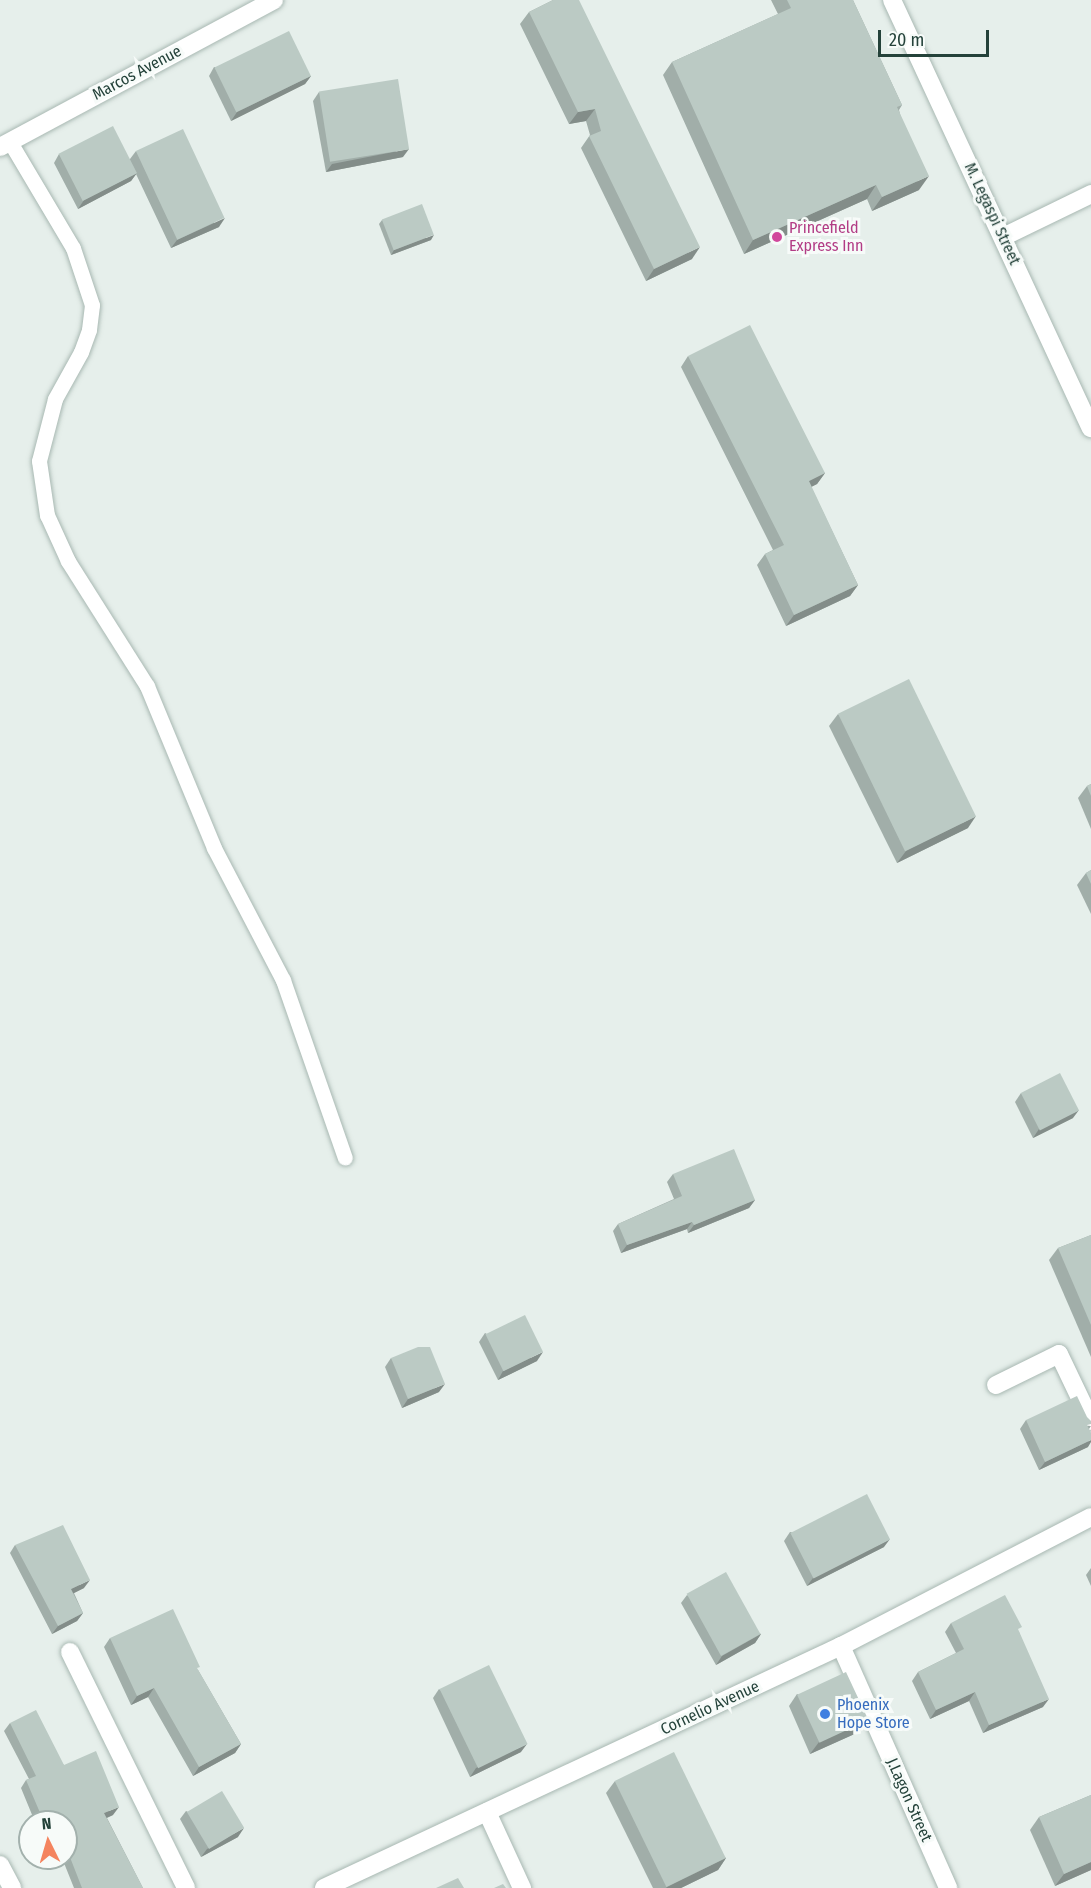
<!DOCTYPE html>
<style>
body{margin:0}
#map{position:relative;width:1091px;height:1888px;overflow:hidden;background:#e6efeb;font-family:"Fira Sans Condensed",sans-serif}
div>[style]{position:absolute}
.roads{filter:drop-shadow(0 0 2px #a8b8b2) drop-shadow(0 0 2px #a8b8b2)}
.lane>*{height:15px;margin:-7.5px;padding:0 7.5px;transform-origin:7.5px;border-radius:7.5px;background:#fff}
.street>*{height:18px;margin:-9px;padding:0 9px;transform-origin:9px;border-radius:9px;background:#fff}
.secondary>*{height:18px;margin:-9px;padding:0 9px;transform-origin:9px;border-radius:9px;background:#fff}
.wall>*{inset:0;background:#a1aea9}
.shaded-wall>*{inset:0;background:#838d89}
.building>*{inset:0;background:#bbcac4;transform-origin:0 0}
.dots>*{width:16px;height:16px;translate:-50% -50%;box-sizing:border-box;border:3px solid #f7fbf9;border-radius:50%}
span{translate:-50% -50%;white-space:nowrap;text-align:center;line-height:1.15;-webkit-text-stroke:6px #f7fbf9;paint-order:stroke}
.street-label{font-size:16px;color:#24423a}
.hotel-label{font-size:16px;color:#b23c85}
.left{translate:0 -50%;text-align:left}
.shop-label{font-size:16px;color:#366cbe}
.north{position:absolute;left:18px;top:1810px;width:60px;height:60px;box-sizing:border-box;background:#f7fbf9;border:2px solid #a3b1ad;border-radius:50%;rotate:355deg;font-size:16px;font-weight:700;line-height:24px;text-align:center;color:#24423a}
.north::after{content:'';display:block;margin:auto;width:21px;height:27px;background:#f4845f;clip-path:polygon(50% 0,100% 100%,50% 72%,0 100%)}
.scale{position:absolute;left:878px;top:30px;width:111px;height:27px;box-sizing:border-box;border:3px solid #24423a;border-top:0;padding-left:8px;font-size:18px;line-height:21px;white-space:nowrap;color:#24423a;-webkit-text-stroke:4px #f7fbf9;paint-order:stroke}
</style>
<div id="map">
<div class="roads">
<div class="lane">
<i style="left:10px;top:142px;width:123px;rotate:59.3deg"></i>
<i style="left:73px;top:248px;width:60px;rotate:71.6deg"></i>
<i style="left:92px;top:305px;width:25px;rotate:97deg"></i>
<i style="left:89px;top:330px;width:23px;rotate:110deg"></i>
<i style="left:81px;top:352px;width:54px;rotate:119deg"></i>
<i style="left:55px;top:399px;width:64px;rotate:104.5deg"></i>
<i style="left:39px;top:461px;width:55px;rotate:81.6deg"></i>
<i style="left:47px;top:515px;width:51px;rotate:65.5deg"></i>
<i style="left:68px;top:561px;width:148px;rotate:57.7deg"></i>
<i style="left:147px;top:686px;width:175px;rotate:67.5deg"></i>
<i style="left:214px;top:848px;width:149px;rotate:62.4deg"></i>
<i style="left:283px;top:980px;width:188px;rotate:70.8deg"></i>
</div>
<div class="street">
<i style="left:892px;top:0;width:472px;rotate:65.1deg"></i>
<i style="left:1003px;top:237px;width:98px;rotate:-26deg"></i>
<i style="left:996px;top:1385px;width:70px;rotate:-26.2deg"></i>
<i style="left:1059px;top:1354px;width:74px;rotate:64.5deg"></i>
<i style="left:841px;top:1646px;width:265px;rotate:66.1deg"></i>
<i style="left:70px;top:1652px;width:263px;rotate:63.8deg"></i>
<i style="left:487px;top:1812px;width:84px;rotate:65.3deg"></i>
<i style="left:0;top:1865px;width:26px;rotate:62deg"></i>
</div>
<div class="secondary">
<i style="left:0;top:147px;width:311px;rotate:-28.2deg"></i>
<i style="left:324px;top:1888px;width:571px;rotate:-25.08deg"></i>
<i style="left:841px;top:1646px;width:281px;rotate:-27.3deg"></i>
</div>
</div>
<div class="wall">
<i style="clip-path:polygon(553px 0,692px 259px,646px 281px,581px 148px,590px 135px,586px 121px,569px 124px,520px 24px,529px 12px)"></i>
<i style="clip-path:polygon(771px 0,853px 0,902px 105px,899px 110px,919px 190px,872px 211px,867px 199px,744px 254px,663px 75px,672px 62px,778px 14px)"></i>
<i style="clip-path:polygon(214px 67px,311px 76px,305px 84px,231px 121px,209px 76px)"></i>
<i style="clip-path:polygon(319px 92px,403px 157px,326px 172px,313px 101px)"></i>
<i style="clip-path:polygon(136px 151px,219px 227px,171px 248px,136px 174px,131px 181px,78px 209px,54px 163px,59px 154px,130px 159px)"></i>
<i style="clip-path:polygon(382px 220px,431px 240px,391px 255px,379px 224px)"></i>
<i style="clip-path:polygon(688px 356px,825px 473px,817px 484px,811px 487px,858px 585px,850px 596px,786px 626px,757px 565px,765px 554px,773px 550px,681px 367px)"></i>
<i style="clip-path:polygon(838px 714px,968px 828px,897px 863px,829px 726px)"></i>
<i style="clip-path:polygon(1091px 784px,1091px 829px,1078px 798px,1087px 786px)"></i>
<i style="clip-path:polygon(1091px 870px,1091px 914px,1077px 885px,1086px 873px)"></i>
<i style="clip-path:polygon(1021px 1093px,1073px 1118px,1033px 1138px,1015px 1102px)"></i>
<i style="clip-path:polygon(673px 1174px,755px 1200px,749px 1208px,688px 1233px,687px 1229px,621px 1253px,613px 1231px,618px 1224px,674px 1199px,667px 1182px)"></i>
<i style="clip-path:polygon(1091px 1235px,1091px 1357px,1049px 1260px,1058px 1248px)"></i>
<i style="clip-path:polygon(485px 1333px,537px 1361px,498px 1380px,479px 1342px)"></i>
<i style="clip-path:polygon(391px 1358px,439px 1392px,402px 1408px,385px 1367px)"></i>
<i style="clip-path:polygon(1026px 1420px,1091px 1426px,1089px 1429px,1088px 1447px,1039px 1470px,1020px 1429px)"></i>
<i style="clip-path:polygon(790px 1532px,884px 1547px,807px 1586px,784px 1541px)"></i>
<i style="clip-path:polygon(15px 1545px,84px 1588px,74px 1593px,83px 1613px,77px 1621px,52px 1634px,10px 1553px)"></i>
<i style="clip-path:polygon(1091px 1568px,1091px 1586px,1086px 1575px)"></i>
<i style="clip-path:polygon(687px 1595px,761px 1634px,755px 1643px,716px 1665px,681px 1603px)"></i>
<i style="clip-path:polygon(951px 1623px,1019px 1632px,1043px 1707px,983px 1733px,969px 1701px,930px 1719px,912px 1681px,918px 1672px,956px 1653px,945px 1632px)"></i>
<i style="clip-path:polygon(110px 1638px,198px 1670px,241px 1744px,235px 1753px,193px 1776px,148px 1697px,131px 1705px,104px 1647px)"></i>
<i style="clip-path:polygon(439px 1689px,521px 1752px,470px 1777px,433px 1698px)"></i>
<i style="clip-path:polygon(797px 1694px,868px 1720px,859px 1732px,810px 1754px,789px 1706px)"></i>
<i style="clip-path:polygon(10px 1723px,64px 1765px,113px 1815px,107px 1818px,143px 1888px,74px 1888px,62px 1858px,66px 1858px,66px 1822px,35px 1822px,21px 1788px,26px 1780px,29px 1779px,4px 1731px)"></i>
<i style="clip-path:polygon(615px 1781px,726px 1858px,718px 1870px,681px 1888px,653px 1888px,606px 1793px)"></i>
<i style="clip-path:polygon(1091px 1795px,1091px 1870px,1055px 1886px,1030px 1830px,1039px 1817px)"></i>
<i style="clip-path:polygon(186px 1811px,238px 1837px,201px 1857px,180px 1819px)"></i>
</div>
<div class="shaded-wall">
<i style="clip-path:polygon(311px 76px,305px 84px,231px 121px,237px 112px)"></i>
<i style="clip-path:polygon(595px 109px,586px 121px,569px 124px,578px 112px)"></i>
<i style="clip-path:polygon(409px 149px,403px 157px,326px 172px,332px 164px)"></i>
<i style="clip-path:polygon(137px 173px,131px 181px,78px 209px,84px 200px)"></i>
<i style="clip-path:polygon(929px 176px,919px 190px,872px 211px,882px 197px)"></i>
<i style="clip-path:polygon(876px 185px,867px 199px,744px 254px,753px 240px)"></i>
<i style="clip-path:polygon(225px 218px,219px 227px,171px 248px,177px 240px)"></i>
<i style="clip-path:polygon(434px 235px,431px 240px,391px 255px,394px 250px)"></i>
<i style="clip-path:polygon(700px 247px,692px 259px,646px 281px,654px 269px)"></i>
<i style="clip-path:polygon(825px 473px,817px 484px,801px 492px,809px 481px)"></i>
<i style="clip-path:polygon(858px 585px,850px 596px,786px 626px,794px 615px)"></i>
<i style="clip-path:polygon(976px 816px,968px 828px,897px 863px,906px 851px)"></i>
<i style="clip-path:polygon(1079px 1110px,1073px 1118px,1033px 1138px,1039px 1129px)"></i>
<i style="clip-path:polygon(755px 1200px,749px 1208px,688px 1233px,694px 1225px)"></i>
<i style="clip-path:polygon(692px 1222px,687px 1229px,621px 1253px,627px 1245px)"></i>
<i style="clip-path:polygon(543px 1352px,537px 1361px,498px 1380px,503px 1371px)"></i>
<i style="clip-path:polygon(445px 1384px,439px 1392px,402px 1408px,408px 1399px)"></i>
<i style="clip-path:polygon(1091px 1440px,1091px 1442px,1088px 1447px,1039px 1470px,1045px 1462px)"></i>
<i style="clip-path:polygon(890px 1539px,884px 1547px,807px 1586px,813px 1578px)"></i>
<i style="clip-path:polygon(90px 1580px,84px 1588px,66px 1597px,71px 1589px)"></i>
<i style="clip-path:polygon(83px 1613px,77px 1621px,52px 1634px,58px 1626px)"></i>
<i style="clip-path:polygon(761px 1634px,755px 1643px,716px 1665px,722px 1656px)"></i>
<i style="clip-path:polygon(154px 1688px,148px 1697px,131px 1705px,137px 1696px)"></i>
<i style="clip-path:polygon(975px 1692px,969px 1701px,930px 1719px,936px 1710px)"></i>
<i style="clip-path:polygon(1049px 1699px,1043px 1707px,983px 1733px,989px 1725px)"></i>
<i style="clip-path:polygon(868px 1720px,859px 1732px,810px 1754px,819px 1742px)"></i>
<i style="clip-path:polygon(241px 1744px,235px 1753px,193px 1776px,199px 1767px)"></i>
<i style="clip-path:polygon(527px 1744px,521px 1752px,470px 1777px,476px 1768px)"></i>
<i style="clip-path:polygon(119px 1807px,113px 1815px,99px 1821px,104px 1813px)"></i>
<i style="clip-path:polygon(244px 1828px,238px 1837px,201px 1857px,207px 1849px)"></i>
<i style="clip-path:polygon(726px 1858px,718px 1870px,681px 1888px,666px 1888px,667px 1887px)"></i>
<i style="clip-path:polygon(1091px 1862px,1091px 1870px,1055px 1886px,1064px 1874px)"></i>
</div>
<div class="building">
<i style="clip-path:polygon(553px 0,579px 0,700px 247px,654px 269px,589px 136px,601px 131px,595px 109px,578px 112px,529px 12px)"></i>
<i style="clip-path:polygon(787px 0,853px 0,902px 105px,897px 107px,929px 176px,882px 197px,876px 185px,753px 240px,672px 62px,791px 8px)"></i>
<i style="left:289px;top:31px;width:50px;height:83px;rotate:64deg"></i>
<i style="left:398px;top:79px;width:71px;height:80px;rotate:81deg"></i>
<i style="left:113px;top:126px;width:53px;height:61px;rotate:63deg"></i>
<i style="left:183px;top:129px;width:98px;height:52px;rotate:65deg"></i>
<i style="left:422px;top:204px;width:33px;height:43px;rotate:69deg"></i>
<i style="clip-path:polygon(750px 325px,825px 473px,809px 481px,858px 585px,794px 615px,765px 554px,784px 545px,688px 356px)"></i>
<i style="left:909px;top:679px;width:153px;height:79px;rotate:64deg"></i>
<i style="clip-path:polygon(1091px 784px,1091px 796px,1087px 786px)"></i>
<i style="clip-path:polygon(1091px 870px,1091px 884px,1086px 873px)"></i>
<i style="left:1060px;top:1073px;width:42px;height:44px;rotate:63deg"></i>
<i style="clip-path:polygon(734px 1149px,755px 1200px,694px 1225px,692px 1222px,627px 1245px,618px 1224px,682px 1196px,673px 1174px)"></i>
<i style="clip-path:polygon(1091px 1235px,1091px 1325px,1058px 1248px)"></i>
<i style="left:525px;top:1315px;width:41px;height:44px;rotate:64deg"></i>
<i style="clip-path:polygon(418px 1347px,430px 1347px,445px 1384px,408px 1399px,391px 1358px)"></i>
<i style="clip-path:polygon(1077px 1396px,1087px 1417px,1091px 1421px,1091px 1424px,1087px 1425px,1091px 1433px,1091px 1440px,1045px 1462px,1026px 1420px)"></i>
<i style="left:867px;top:1494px;width:51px;height:86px;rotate:63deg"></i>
<i style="clip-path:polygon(63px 1525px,90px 1580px,71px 1589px,83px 1613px,58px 1626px,15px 1545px)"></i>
<i style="left:726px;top:1572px;width:71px;height:45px;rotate:61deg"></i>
<i style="clip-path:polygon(1005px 1595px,1022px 1627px,1018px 1629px,1049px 1699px,989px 1725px,975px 1692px,936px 1710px,918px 1672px,964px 1649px,951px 1623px)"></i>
<i style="clip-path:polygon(173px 1609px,200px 1667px,197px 1668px,241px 1744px,199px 1767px,154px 1688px,137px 1696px,110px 1638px)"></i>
<i style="left:489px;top:1665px;width:88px;height:55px;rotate:64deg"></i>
<i style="left:846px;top:1672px;width:53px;height:54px;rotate:65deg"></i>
<i style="clip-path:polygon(36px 1710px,64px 1765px,96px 1751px,119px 1807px,104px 1813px,143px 1888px,82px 1888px,66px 1847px,66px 1822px,44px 1822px,26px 1780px,36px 1776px,10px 1723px)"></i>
<i style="left:674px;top:1752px;width:118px;height:66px;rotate:64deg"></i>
<i style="left:222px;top:1791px;width:43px;height:41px;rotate:59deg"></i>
<i style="clip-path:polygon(1091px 1795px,1091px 1862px,1064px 1874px,1039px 1817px)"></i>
<i style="clip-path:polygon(458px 1878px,464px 1888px,436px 1888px)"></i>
<i style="clip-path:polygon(503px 1884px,506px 1888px,494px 1888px)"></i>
</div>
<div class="dots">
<i style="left:777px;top:237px;background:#d1479c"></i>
<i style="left:825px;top:1714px;background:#3f7fe0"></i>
</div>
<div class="street-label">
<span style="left:137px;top:73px;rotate:-28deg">Marcos Avenue</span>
<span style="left:992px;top:214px;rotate:65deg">M. Legaspi Street</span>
<span style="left:710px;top:1708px;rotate:-25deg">Cornelio Avenue</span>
<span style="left:909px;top:1800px;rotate:66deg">J.Lagon Street</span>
</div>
<div class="hotel-label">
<span class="left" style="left:789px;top:237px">Princefield<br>Express Inn</span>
</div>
<div class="shop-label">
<span class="left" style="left:837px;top:1714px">Phoenix<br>Hope Store</span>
</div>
<div class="north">N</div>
<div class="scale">20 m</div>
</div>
